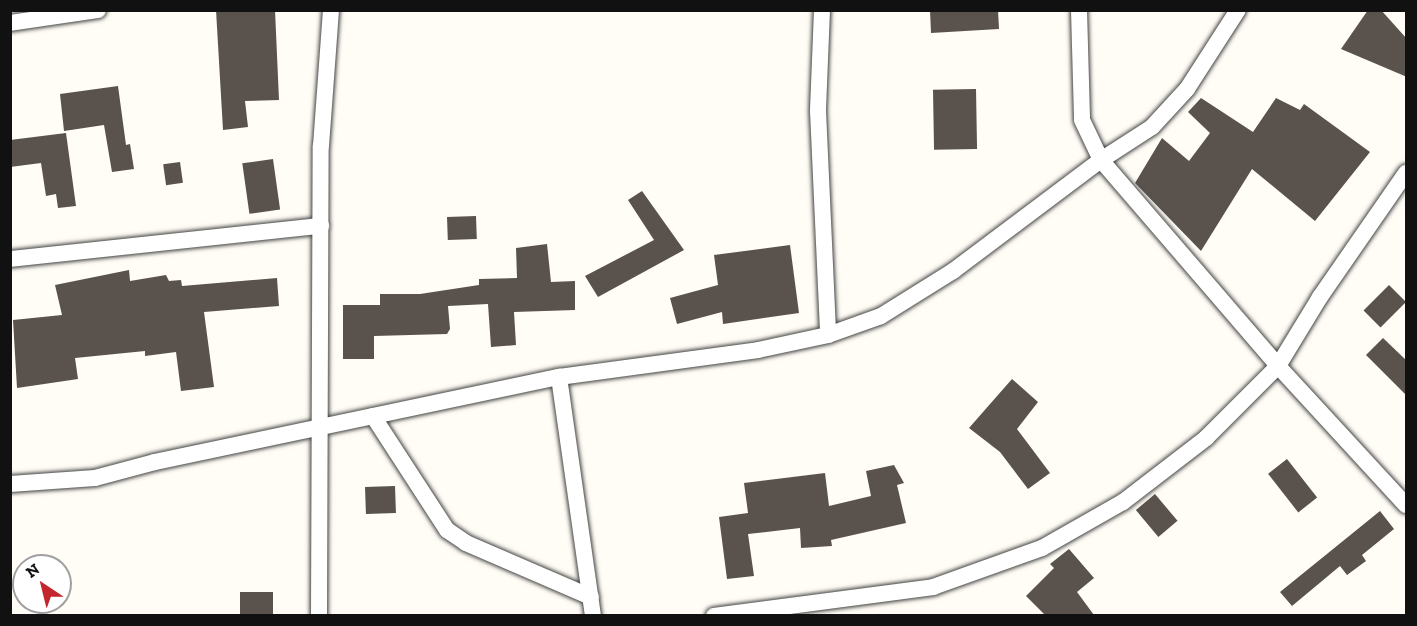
<!DOCTYPE html>
<style>
body{margin:0}
#map{position:relative;width:1417px;height:626px;overflow:hidden;background:#fffdf5;font-family:"Zilla Slab",serif}
div>[style]{position:absolute}
.building>*{inset:0;background:#5a524d;transform-origin:0 0}
.roads{filter:drop-shadow(0 0 2px #444) drop-shadow(0 0 2px #444)}
.minor>*{height:16px;margin:-8px;padding:0 8px;transform-origin:8px;border-radius:8px;background:#fff}
span{translate:-50% -50%;white-space:nowrap;text-align:center;line-height:1.15;-webkit-text-stroke:6px #fff;paint-order:stroke}
.frame{position:absolute;inset:0;border:12px solid #111;pointer-events:none}
.north{position:absolute;left:12px;top:554px;width:60px;height:60px;box-sizing:border-box;background:#fff;border:2px solid #a0a0a0;border-radius:50%;rotate:325deg;font-size:16px;font-weight:700;line-height:24px;text-align:center;color:#111}
.north::after{content:'';display:block;margin:auto;width:21px;height:27px;background:#c4262e;clip-path:polygon(50% 0,100% 100%,50% 72%,0 100%)}
</style>
<div id="map">
<div class="building">
<i style="clip-path:polygon(216px 10px,275px 10px,279px 100px,245px 101px,248px 127px,223px 130px)"></i>
<i style="clip-path:polygon(930px 10px,998px 10px,999px 29px,931px 33px)"></i>
<i style="clip-path:polygon(1368px 10px,1381px 10px,1407px 39px,1407px 77px,1341px 49px)"></i>
<i style="clip-path:polygon(118px 86px,126px 145px,130px 144px,134px 169px,112px 172px,104px 125px,64px 131px,60px 94px)"></i>
<i style="left:976px;top:89px;width:60px;height:43px;rotate:89deg"></i>
<i style="clip-path:polygon(1201px 98px,1253px 132px,1276px 98px,1300px 110px,1304px 104px,1370px 152px,1315px 221px,1252px 169px,1201px 251px,1135px 183px,1162px 138px,1189px 161px,1210px 133px,1188px 112px)"></i>
<i style="clip-path:polygon(66px 133px,76px 206px,58px 208px,56px 194px,46px 196px,41px 163px,10px 167px,10px 140px)"></i>
<i style="left:273px;top:159px;width:51px;height:31px;rotate:82deg"></i>
<i style="left:180px;top:162px;width:21px;height:17px;rotate:82deg"></i>
<i style="clip-path:polygon(642px 191px,684px 250px,598px 297px,585px 276px,654px 240px,628px 200px)"></i>
<i style="left:476px;top:216px;width:23px;height:29px;rotate:88deg"></i>
<i style="clip-path:polygon(547px 244px,551px 282px,575px 281px,575px 310px,514px 312px,516px 345px,491px 347px,488px 304px,448px 306px,450px 329px,447px 334px,374px 336px,374px 359px,343px 359px,343px 305px,380px 305px,380px 294px,420px 294px,479px 285px,479px 279px,517px 278px,516px 248px)"></i>
<i style="clip-path:polygon(790px 245px,799px 313px,723px 324px,722px 312px,677px 324px,670px 298px,718px 285px,714px 255px)"></i>
<i style="clip-path:polygon(129px 270px,130px 281px,166px 275px,169px 281px,181px 280px,182px 286px,277px 278px,279px 306px,204px 312px,214px 387px,181px 391px,176px 352px,145px 356px,145px 351px,75px 358px,78px 379px,17px 388px,13px 320px,62px 315px,55px 285px)"></i>
<i style="left:1389px;top:285px;width:24px;height:36px;rotate:45deg"></i>
<i style="clip-path:polygon(1383px 338px,1407px 361px,1407px 396px,1366px 355px)"></i>
<i style="clip-path:polygon(1012px 379px,1038px 402px,1017px 429px,1050px 473px,1028px 489px,1000px 452px,969px 428px)"></i>
<i style="left:1287px;top:459px;width:49px;height:24px;rotate:52deg"></i>
<i style="clip-path:polygon(894px 465px,904px 483px,897px 485px,906px 523px,831px 540px,832px 546px,801px 548px,800px 528px,748px 534px,754px 576px,727px 579px,719px 517px,748px 513px,744px 483px,825px 473px,829px 506px,871px 496px,866px 471px)"></i>
<i style="left:395px;top:486px;width:27px;height:30px;rotate:88deg"></i>
<i style="left:1155px;top:494px;width:35px;height:25px;rotate:50deg"></i>
<i style="clip-path:polygon(1380px 511px,1394px 529px,1362px 555px,1366px 561px,1347px 575px,1340px 566px,1292px 606px,1280px 592px)"></i>
<i style="clip-path:polygon(1069px 549px,1094px 578px,1077px 592px,1094px 615px,1045px 615px,1026px 596px,1054px 568px,1050px 564px)"></i>
<i style="left:273px;top:592px;width:23px;height:33px;rotate:90deg"></i>
</div>
<div class="roads">
<div class="minor">
<i style="left:822px;top:10px;width:101px;rotate:92.3deg"></i>
<i style="left:818px;top:111px;width:224px;rotate:87.4deg"></i>
<i style="left:1079px;top:10px;width:110px;rotate:88.4deg"></i>
<i style="left:1082px;top:120px;width:44px;rotate:64.6deg"></i>
<i style="left:1101px;top:160px;width:272px;rotate:49.3deg"></i>
<i style="left:1278px;top:366px;width:189px;rotate:47.4deg"></i>
<i style="left:10px;top:23px;width:89px;rotate:-8.4deg"></i>
<i style="left:10px;top:259px;width:313px;rotate:-6.1deg"></i>
<i style="left:559px;top:377px;width:241px;rotate:81.9deg"></i>
<i style="left:373px;top:416px;width:136px;rotate:57deg"></i>
<i style="left:447px;top:530px;width:23px;rotate:34deg"></i>
<i style="left:466px;top:543px;width:136px;rotate:23.4deg"></i>
<i style="left:10px;top:484px;width:85px;rotate:-4deg"></i>
<i style="left:95px;top:478px;width:62px;rotate:-14.9deg"></i>
<i style="left:155px;top:462px;width:413px;rotate:-11.9deg"></i>
<i style="left:559px;top:377px;width:201px;rotate:-7.7deg"></i>
<i style="left:758px;top:350px;width:72px;rotate:-12.1deg"></i>
<i style="left:828px;top:335px;width:56px;rotate:-19.7deg"></i>
<i style="left:881px;top:316px;width:85px;rotate:-32deg"></i>
<i style="left:953px;top:271px;width:185px;rotate:-36.9deg"></i>
<i style="left:1101px;top:160px;width:61px;rotate:-32.9deg"></i>
<i style="left:1152px;top:127px;width:52px;rotate:-47.4deg"></i>
<i style="left:1187px;top:89px;width:94px;rotate:-57.2deg"></i>
<i style="left:319px;top:616px;width:470px;rotate:-89.8deg"></i>
<i style="left:321px;top:146px;width:136px;rotate:-85.8deg"></i>
<i style="left:714px;top:616px;width:221px;rotate:-7.5deg"></i>
<i style="left:933px;top:587px;width:116px;rotate:-19.7deg"></i>
<i style="left:1042px;top:548px;width:93px;rotate:-29.6deg"></i>
<i style="left:1123px;top:502px;width:105px;rotate:-37.6deg"></i>
<i style="left:1206px;top:438px;width:102px;rotate:-45deg"></i>
<i style="left:1278px;top:366px;width:81px;rotate:-58.7deg"></i>
<i style="left:1320px;top:297px;width:151px;rotate:-55.3deg"></i>
</div>
</div>
<div class="frame"></div>
<div class="north">N</div>
</div>
